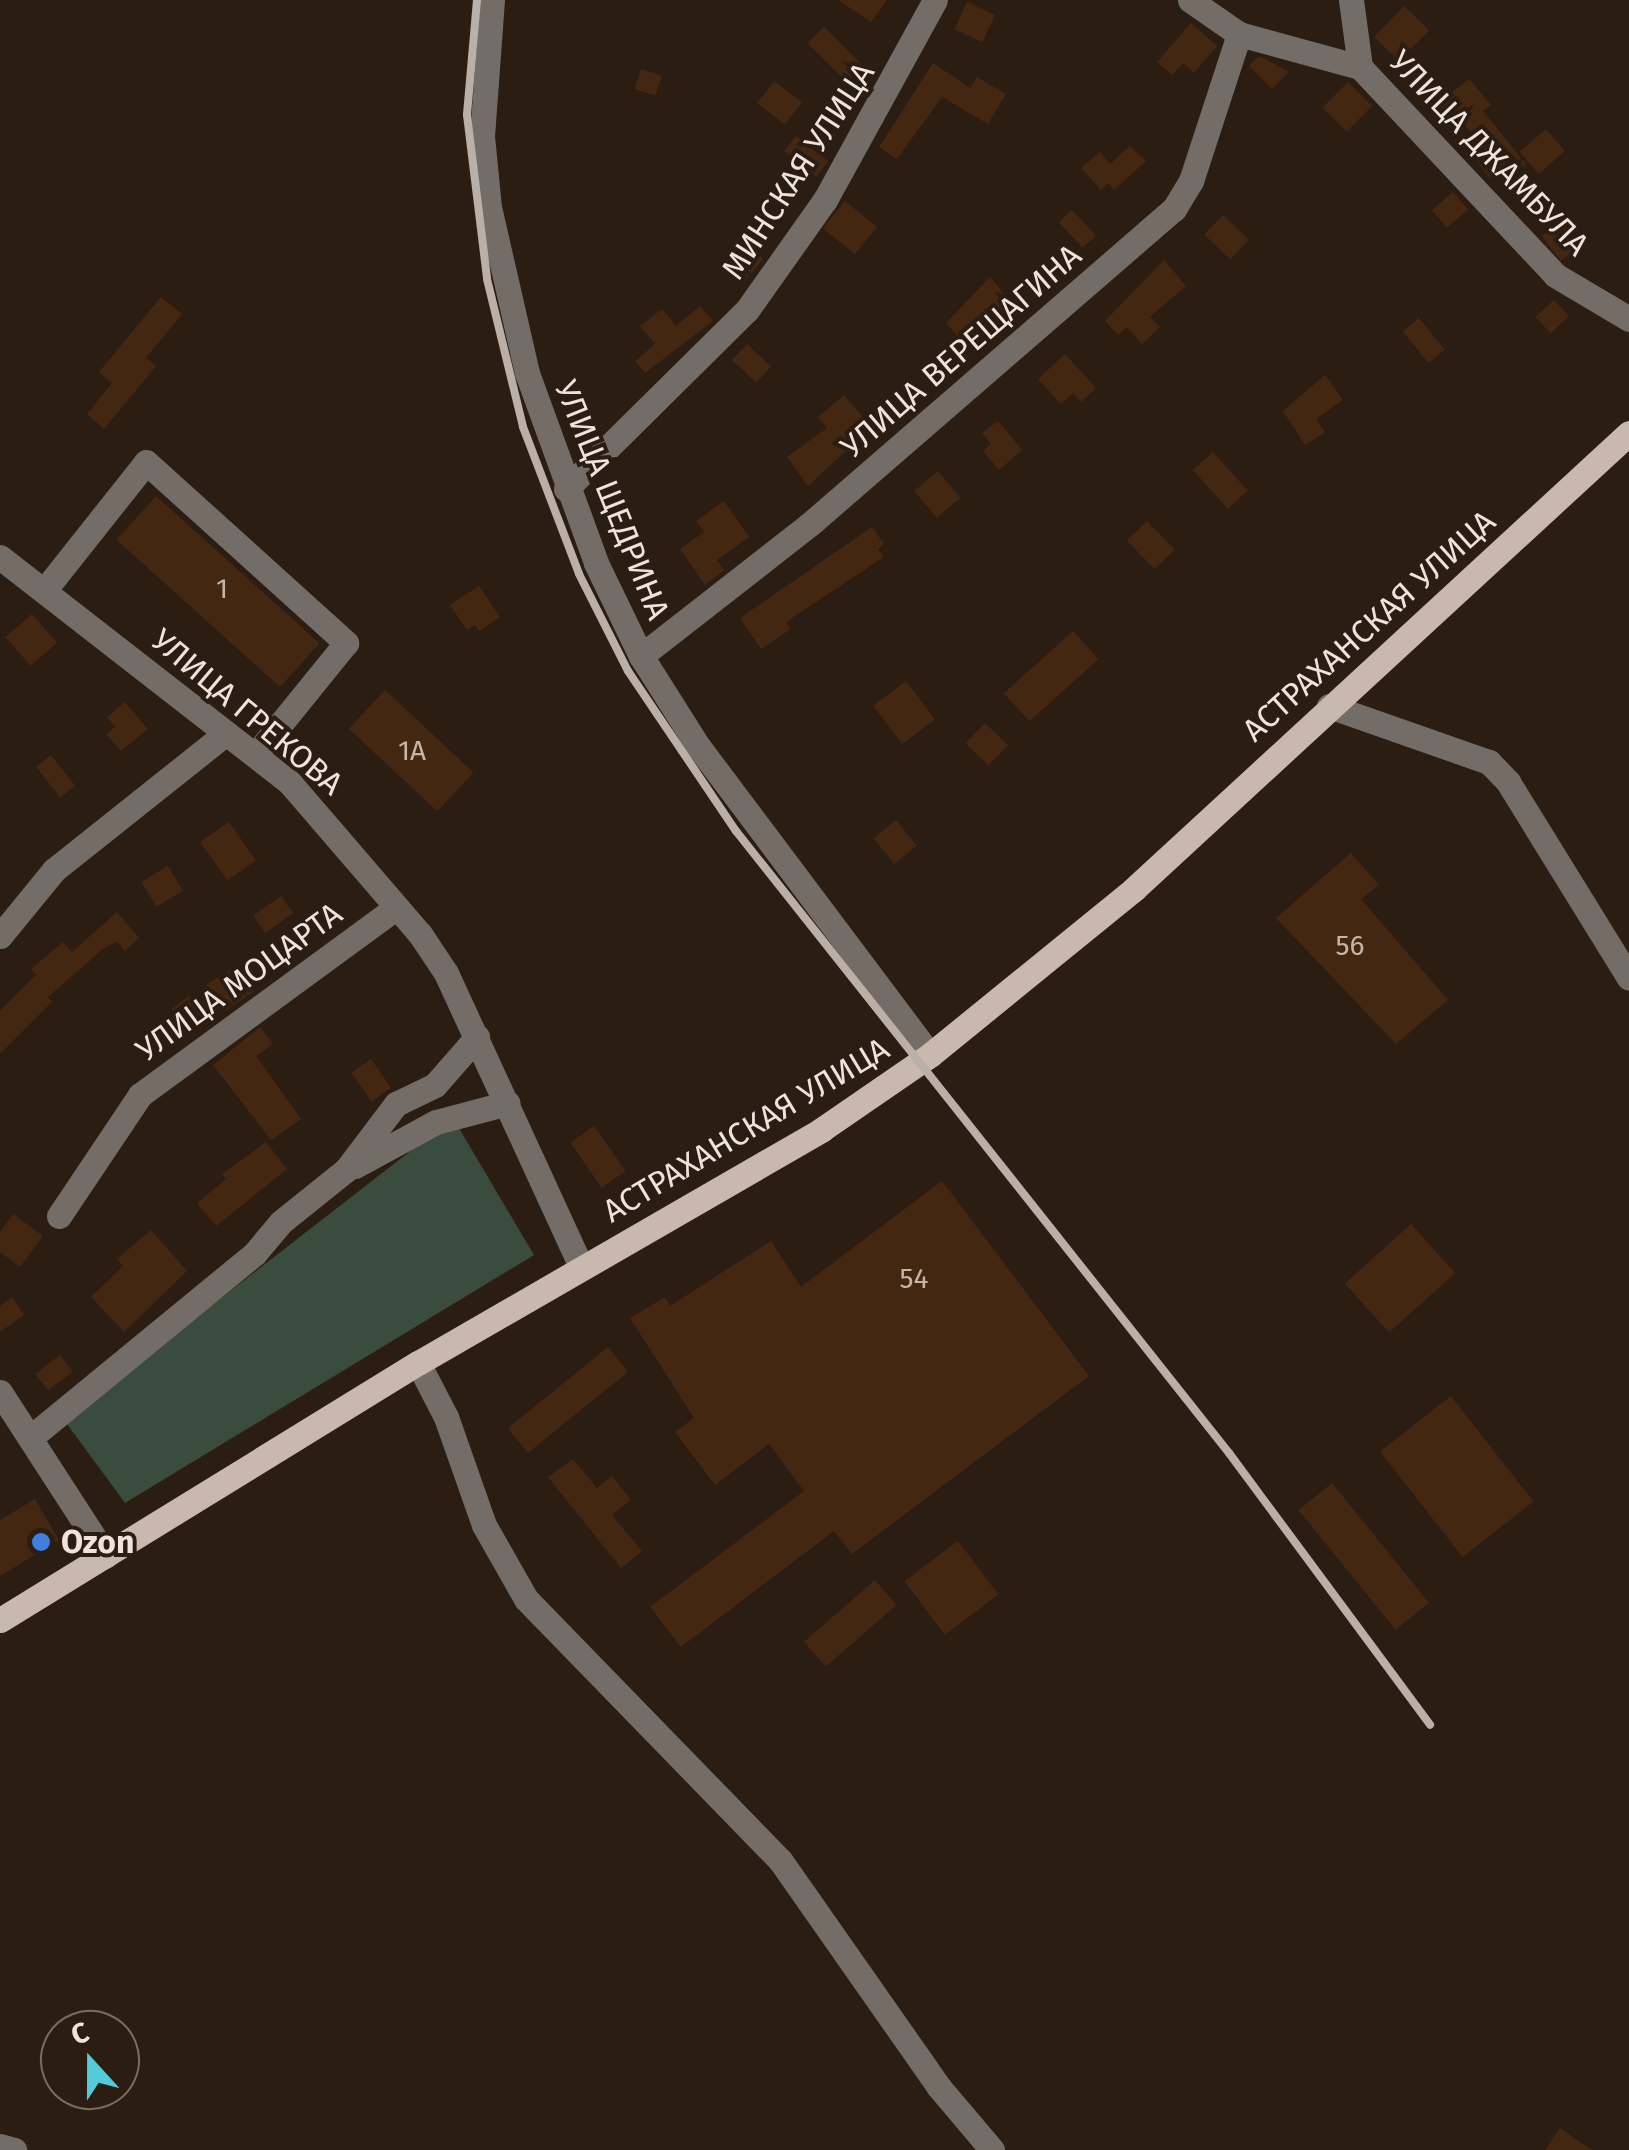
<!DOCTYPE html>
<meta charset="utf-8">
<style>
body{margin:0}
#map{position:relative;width:1629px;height:2150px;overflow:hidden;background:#2b1d12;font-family:"Fira Sans",sans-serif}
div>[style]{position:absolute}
.green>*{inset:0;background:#394c3d}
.building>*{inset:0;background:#442711;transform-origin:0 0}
.minor>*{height:25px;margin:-12.5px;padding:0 12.5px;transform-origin:12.5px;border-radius:12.5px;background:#746c66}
.major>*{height:25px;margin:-12.5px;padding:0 12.5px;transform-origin:12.5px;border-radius:12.5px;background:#c9b8ad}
.rail>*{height:8px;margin:-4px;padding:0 4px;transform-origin:4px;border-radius:4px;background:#bbb0a8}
.dots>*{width:28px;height:28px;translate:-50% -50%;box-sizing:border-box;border:5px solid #2b1d12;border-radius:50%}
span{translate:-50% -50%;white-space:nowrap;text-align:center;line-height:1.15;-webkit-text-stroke:8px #2b1d12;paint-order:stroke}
.number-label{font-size:28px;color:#c4b5aa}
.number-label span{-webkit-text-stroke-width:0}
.street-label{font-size:32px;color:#eee4dd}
.poi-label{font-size:32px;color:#eee4dd;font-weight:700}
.left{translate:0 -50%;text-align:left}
.north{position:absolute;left:40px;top:2010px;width:100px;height:100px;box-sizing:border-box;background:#2b1d12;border:2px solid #796d63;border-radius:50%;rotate:339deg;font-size:28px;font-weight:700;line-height:40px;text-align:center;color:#eee4dd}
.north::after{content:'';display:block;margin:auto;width:35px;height:45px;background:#53cbdb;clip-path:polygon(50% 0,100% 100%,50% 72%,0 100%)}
</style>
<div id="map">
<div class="green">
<i style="clip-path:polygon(453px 1118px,534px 1255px,125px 1503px,64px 1420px)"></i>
</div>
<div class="building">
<i style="clip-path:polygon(838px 0,887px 0,871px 22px)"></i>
<i style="left:967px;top:2px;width:31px;height:30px;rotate:25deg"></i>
<i style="left:1404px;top:6px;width:35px;height:43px;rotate:44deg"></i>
<i style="clip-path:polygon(1191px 23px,1217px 46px,1194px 73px,1183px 63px,1172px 75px,1157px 62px)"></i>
<i style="left:824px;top:27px;width:66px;height:23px;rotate:45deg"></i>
<i style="clip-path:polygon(1259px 56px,1289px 72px,1272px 89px,1249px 66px)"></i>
<i style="clip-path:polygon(933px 63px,970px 88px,977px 77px,1006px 94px,988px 124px,942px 97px,897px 159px,879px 147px)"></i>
<i style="left:641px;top:69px;width:22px;height:21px;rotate:18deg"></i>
<i style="clip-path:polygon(1469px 79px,1491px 105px,1483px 111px,1526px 164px,1509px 178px,1502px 168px,1490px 178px,1477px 162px,1488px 153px,1459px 118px,1449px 127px,1433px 108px)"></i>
<i style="left:774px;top:81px;width:35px;height:28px;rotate:37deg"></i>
<i style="left:1348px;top:82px;width:34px;height:36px;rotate:45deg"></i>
<i style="left:1546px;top:129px;width:29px;height:35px;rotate:49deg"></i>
<i style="left:796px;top:136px;width:41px;height:19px;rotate:38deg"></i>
<i style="clip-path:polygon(1130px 146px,1146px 161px,1114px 190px,1108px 183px,1101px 190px,1081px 168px,1100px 152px,1110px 164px)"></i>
<i style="left:1453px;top:192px;width:23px;height:28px;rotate:49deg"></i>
<i style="left:845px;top:201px;width:41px;height:35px;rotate:39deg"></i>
<i style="left:1072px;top:210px;width:35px;height:18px;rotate:47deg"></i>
<i style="left:1223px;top:215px;width:36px;height:27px;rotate:44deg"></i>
<i style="left:1562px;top:221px;width:31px;height:25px;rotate:53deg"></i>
<i style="left:744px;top:243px;width:25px;height:30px;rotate:40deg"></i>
<i style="clip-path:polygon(1164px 260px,1186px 286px,1150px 317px,1160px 327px,1142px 344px,1127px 327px,1118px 335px,1105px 321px)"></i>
<i style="clip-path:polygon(990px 277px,1014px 306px,966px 346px,946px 323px)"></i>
<i style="clip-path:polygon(161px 297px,182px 314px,146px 358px,156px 366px,104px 429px,87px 414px,112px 383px,99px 372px)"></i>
<i style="left:1554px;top:300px;width:22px;height:25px;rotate:47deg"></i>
<i style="clip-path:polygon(700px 306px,713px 321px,645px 373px,635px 361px,655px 344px,640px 326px,662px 309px,676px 326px)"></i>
<i style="left:1419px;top:318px;width:41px;height:21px;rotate:51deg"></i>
<i style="left:747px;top:344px;width:33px;height:22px;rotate:43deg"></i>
<i style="clip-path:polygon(1065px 354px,1096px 388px,1081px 402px,1073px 393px,1061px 404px,1038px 379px)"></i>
<i style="clip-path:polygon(1325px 375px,1343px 400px,1316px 419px,1325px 432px,1305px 445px,1283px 411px)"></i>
<i style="clip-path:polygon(844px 395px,871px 427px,808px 486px,787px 457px,827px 428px,818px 417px)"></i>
<i style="clip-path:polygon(998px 421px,1022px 450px,999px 470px,983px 451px,991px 444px,982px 433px)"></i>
<i style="left:1213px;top:452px;width:52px;height:27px;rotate:48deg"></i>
<i style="left:938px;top:471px;width:35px;height:31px;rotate:50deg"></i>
<i style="left:156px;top:496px;width:220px;height:59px;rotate:42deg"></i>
<i style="clip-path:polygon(724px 501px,749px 537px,717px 560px,724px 570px,705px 585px,680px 549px,704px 532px,696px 521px)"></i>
<i style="left:1147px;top:521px;width:40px;height:28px;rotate:46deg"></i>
<i style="clip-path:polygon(872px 527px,884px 544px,878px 549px,884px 557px,786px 622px,791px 629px,761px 649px,740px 618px)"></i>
<i style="clip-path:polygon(479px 586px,500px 617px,479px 631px,475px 625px,467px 630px,450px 605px)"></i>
<i style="left:32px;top:614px;width:38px;height:35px;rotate:49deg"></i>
<i style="left:1073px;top:631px;width:38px;height:93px;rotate:48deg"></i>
<i style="left:906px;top:681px;width:48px;height:41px;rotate:53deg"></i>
<i style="left:385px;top:690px;width:121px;height:53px;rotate:43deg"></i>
<i style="clip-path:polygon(125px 702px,148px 729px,121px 751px,106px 734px,115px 727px,107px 717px)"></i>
<i style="left:985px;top:723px;width:32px;height:28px;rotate:44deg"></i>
<i style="left:51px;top:755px;width:39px;height:19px;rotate:52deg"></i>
<i style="left:896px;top:820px;width:33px;height:29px;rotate:51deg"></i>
<i style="left:229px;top:822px;width:47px;height:35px;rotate:55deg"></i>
<i style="clip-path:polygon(1351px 853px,1379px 885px,1361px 899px,1448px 1000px,1396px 1044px,1276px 918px)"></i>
<i style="left:168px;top:866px;width:29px;height:31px;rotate:59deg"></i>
<i style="left:281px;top:896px;width:21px;height:34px;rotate:55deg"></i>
<i style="clip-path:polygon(117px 912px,139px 938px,125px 951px,117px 942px,104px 948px,48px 997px,52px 1002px,0 1054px,0 1011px,36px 975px,31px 969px,63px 942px,72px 952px)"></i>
<i style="left:236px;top:965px;width:32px;height:36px;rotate:56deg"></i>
<i style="clip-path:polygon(189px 996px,211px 1021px,191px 1035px,172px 1009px)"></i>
<i style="clip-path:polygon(260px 1027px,273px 1044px,256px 1056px,301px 1119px,271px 1140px,213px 1065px)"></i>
<i style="left:371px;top:1059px;width:35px;height:24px;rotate:55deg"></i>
<i style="left:594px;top:1126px;width:55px;height:29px;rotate:55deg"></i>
<i style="clip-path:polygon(266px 1142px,287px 1169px,216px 1226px,197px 1203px,226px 1179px,222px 1174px)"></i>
<i style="clip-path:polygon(942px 1181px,1089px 1376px,852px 1554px,834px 1531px,681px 1647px,650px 1607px,804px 1491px,769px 1444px,715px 1485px,675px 1432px,694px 1418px,630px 1318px,665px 1297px,670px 1306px,771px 1241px,801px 1287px)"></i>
<i style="clip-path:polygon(13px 1214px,43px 1236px,20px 1267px,0 1252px,0 1232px)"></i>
<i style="left:1411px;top:1224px;width:66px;height:89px;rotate:48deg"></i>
<i style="clip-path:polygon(151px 1230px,187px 1271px,124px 1332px,91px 1297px,123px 1266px,117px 1259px)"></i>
<i style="clip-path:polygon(12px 1297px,24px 1315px,0 1332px,0 1306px)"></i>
<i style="left:608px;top:1347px;width:32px;height:129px;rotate:51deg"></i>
<i style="left:60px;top:1355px;width:21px;height:31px;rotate:53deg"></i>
<i style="left:1451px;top:1396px;width:134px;height:90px;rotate:52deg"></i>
<i style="clip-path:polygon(573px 1459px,597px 1488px,612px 1476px,631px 1500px,612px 1515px,642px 1551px,621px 1568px,548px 1477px)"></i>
<i style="left:1332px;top:1483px;width:154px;height:43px;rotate:51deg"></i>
<i style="clip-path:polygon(35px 1499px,59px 1540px,0 1576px,0 1520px)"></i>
<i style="left:958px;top:1541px;width:67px;height:67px;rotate:53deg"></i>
<i style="left:875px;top:1580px;width:33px;height:94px;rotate:49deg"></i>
<i style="clip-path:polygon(1560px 2128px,1592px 2150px,1545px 2150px)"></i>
</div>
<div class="minor">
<i style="left:492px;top:0;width:136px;rotate:94.2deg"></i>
<i style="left:482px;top:136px;width:71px;rotate:84.4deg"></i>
<i style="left:489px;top:207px;width:170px;rotate:77.1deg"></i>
<i style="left:527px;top:373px;width:202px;rotate:70deg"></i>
<i style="left:596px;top:563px;width:103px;rotate:64.2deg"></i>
<i style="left:641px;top:656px;width:107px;rotate:57.7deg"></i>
<i style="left:698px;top:746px;width:386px;rotate:53.1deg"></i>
<i style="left:1190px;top:0;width:60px;rotate:34.8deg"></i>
<i style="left:1239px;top:34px;width:125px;rotate:15.3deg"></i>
<i style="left:1351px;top:0;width:68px;rotate:82.3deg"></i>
<i style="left:1360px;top:67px;width:285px;rotate:46.8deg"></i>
<i style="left:1555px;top:275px;width:86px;rotate:30.7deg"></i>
<i style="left:566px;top:489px;width:255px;rotate:-44.7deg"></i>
<i style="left:747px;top:310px;width:135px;rotate:-54.7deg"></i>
<i style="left:825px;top:200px;width:228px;rotate:-61.2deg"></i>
<i style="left:0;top:557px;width:368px;rotate:37.9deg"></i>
<i style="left:290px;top:783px;width:199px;rotate:49.3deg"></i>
<i style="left:420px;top:934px;width:47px;rotate:56.3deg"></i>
<i style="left:446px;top:973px;width:324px;rotate:65.3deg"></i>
<i style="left:47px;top:587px;width:159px;rotate:-51.6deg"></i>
<i style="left:146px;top:462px;width:270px;rotate:42.1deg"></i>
<i style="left:346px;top:643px;width:143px;rotate:129deg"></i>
<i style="left:641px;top:656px;width:214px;rotate:-38deg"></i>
<i style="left:810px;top:524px;width:481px;rotate:-40.9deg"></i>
<i style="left:1174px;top:209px;width:33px;rotate:-59deg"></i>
<i style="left:1191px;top:181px;width:155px;rotate:-71.9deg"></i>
<i style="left:1329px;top:706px;width:170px;rotate:19.3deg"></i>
<i style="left:1489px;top:762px;width:28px;rotate:46deg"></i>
<i style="left:1508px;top:782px;width:230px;rotate:58.3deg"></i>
<i style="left:0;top:936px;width:85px;rotate:-50.7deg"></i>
<i style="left:54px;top:870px;width:220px;rotate:-38.5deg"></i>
<i style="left:355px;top:1166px;width:92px;rotate:-28.5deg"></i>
<i style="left:436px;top:1122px;width:74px;rotate:-14.8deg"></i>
<i style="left:59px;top:1216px;width:146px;rotate:-56.2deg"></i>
<i style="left:140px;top:1095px;width:318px;rotate:-36.2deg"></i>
<i style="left:418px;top:1363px;width:61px;rotate:62.6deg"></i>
<i style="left:446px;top:1417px;width:114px;rotate:70.6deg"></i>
<i style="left:484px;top:1525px;width:85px;rotate:60.4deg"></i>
<i style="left:526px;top:1599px;width:364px;rotate:45.8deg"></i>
<i style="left:780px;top:1860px;width:276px;rotate:55deg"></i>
<i style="left:938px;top:2086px;width:84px;rotate:49.8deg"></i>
<i style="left:0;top:1392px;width:195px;rotate:57.1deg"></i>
<i style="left:30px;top:1438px;width:291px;rotate:-39.4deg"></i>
<i style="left:255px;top:1253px;width:40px;rotate:-50deg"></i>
<i style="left:281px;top:1222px;width:83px;rotate:-38.7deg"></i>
<i style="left:346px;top:1170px;width:83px;rotate:-52.9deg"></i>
<i style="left:396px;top:1104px;width:43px;rotate:-26deg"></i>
<i style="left:435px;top:1085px;width:64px;rotate:-48.8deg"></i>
<i style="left:0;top:2146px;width:15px;rotate:16deg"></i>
</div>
<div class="major">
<i style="left:0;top:1620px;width:491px;rotate:-31.6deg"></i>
<i style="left:418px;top:1363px;width:466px;rotate:-30deg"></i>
<i style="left:821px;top:1130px;width:132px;rotate:-34.5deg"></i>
<i style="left:930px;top:1055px;width:263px;rotate:-39.1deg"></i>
<i style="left:1134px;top:889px;width:673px;rotate:-42.65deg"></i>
</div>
<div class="rail">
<i style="left:477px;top:0;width:115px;rotate:95deg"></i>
<i style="left:467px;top:115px;width:165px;rotate:83deg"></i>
<i style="left:487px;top:279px;width:152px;rotate:76.3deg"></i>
<i style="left:523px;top:427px;width:157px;rotate:69.1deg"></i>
<i style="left:579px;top:574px;width:109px;rotate:63.2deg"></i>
<i style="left:628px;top:671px;width:193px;rotate:56deg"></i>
<i style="left:736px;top:831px;width:794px;rotate:51.6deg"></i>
<i style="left:1229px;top:1453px;width:338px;rotate:53.5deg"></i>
</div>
<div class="dots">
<i style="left:41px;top:1542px;background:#3f7fe0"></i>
</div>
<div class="number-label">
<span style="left:222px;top:589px">1</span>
<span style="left:412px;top:751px">1А</span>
<span style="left:1350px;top:946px">56</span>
<span style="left:914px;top:1279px">54</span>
</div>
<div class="street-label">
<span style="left:1489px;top:153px;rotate:46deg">УЛИЦА ДЖАМБУЛА</span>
<span style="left:798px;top:171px;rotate:-57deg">МИНСКАЯ УЛИЦА</span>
<span style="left:961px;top:351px;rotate:-41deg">УЛИЦА ВЕРЕЩАГИНА</span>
<span style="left:612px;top:500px;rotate:68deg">УЛИЦА ЩЕДРИНА</span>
<span style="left:1369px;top:626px;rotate:-42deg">АСТРАХАНСКАЯ УЛИЦА</span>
<span style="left:247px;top:712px;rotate:40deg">УЛИЦА ГРЕКОВА</span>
<span style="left:239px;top:982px;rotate:-36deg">УЛИЦА МОЦАРТА</span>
<span style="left:746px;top:1130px;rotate:-31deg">АСТРАХАНСКАЯ УЛИЦА</span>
</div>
<div class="poi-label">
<span class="left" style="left:61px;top:1542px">Ozon</span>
</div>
<div class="north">С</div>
</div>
